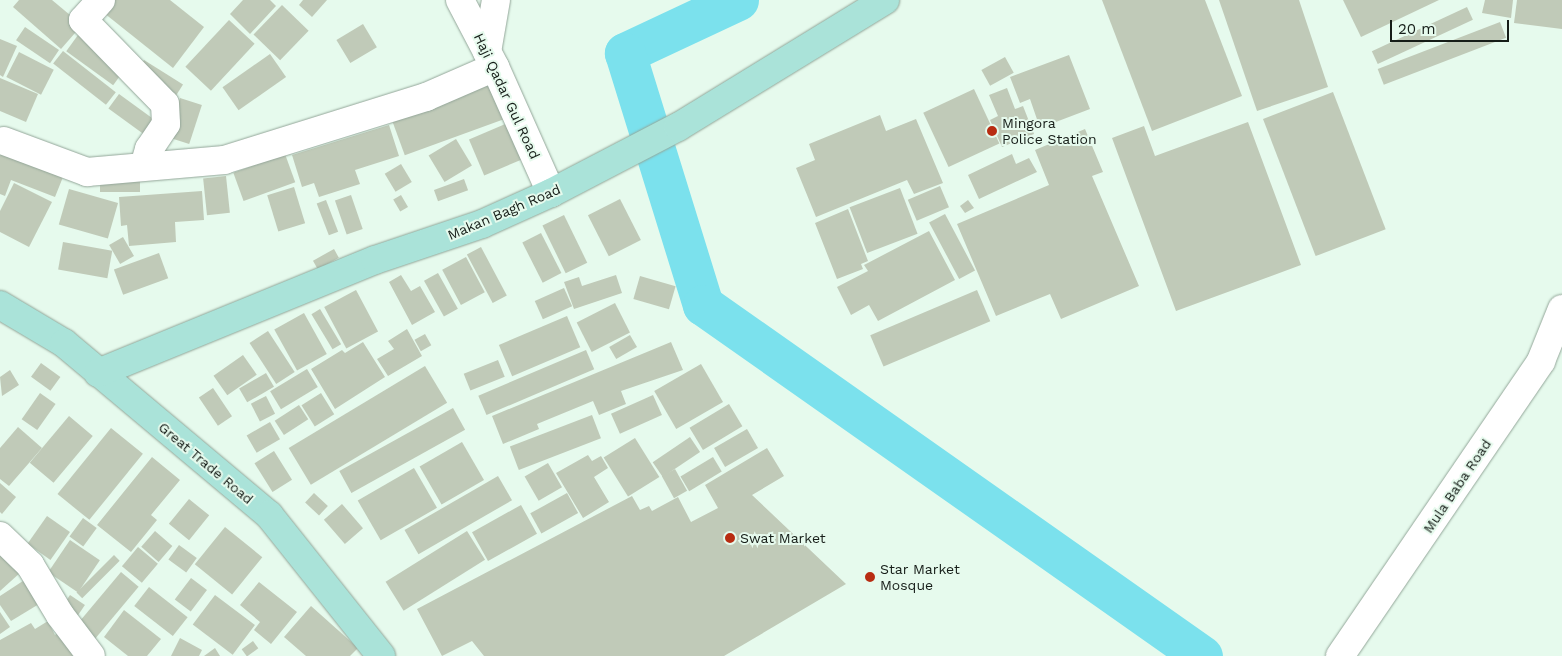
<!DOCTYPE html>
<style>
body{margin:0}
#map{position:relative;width:1562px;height:656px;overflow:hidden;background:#e6faed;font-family:"Work Sans",sans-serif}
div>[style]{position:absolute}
.canal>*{height:41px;margin:-20.5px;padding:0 20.5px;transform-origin:20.5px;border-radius:20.5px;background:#7be1ed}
.building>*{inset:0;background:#c0cab8;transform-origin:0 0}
.roads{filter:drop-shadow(0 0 1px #93a699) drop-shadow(0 0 1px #93a699)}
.pedestrian>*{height:28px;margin:-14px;padding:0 14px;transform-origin:14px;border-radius:14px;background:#fff}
.minor>*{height:28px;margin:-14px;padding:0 14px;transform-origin:14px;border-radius:14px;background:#fff}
.secondary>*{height:28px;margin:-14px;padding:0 14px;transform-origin:14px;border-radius:14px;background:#fff}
.primary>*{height:28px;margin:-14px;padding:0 14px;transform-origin:14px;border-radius:14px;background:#aae3d9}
.dots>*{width:14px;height:14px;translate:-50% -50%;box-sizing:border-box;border:2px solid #e6faed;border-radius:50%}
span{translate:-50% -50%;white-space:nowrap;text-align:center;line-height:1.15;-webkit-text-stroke:4px #e6faed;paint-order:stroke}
.street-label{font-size:14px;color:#161d18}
.poi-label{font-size:14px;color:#161d18}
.left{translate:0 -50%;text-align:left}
.scale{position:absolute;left:1390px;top:20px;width:119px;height:22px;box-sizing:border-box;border:2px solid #161d18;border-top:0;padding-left:6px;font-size:15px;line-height:18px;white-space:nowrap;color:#161d18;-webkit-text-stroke:4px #e6faed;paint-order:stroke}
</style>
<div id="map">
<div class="canal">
<i style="left:738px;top:0;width:125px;rotate:154.9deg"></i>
<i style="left:625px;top:53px;width:264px;rotate:72.8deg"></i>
<i style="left:703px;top:305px;width:610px;rotate:35.12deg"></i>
</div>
<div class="building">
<i style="clip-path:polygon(19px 0,52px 0,82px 25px,61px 49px,13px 7px)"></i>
<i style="clip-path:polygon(114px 0,170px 0,204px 27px,173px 68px,104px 13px)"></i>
<i style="clip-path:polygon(243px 0,270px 0,276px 6px,250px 34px,230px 14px)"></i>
<i style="clip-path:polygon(303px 0,327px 0,312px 17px,299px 5px)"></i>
<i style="clip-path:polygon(1102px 0,1205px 0,1242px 96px,1152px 131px)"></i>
<i style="clip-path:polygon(1219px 0,1299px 0,1328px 87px,1257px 111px)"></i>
<i style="clip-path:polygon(1343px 0,1439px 0,1361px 37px)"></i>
<i style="clip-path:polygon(1485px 0,1513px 0,1511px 18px,1482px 13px)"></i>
<i style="clip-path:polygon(1517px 0,1562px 0,1562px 29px,1514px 23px)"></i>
<i style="left:282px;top:5px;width:37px;height:41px;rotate:44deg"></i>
<i style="left:1467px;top:7px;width:14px;height:105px;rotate:65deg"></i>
<i style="left:229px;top:20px;width:35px;height:64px;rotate:43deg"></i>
<i style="left:1500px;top:22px;width:17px;height:131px;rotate:69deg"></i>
<i style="left:363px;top:24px;width:27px;height:31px;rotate:59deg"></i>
<i style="left:25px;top:27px;width:41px;height:16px;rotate:34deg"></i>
<i style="left:78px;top:35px;width:58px;height:20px;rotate:36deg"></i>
<i style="clip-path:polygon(0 39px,17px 46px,3px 77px,0 75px)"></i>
<i style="left:63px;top:51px;width:67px;height:16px;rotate:38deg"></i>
<i style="left:19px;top:52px;width:39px;height:28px;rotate:27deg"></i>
<i style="left:270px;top:54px;width:28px;height:58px;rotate:55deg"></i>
<i style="clip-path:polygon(1069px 55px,1090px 109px,1040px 128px,1030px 99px,1020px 103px,1010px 77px)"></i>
<i style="left:1005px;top:57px;width:18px;height:27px;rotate:61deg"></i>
<i style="left:144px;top:60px;width:46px;height:14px;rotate:32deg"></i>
<i style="clip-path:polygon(0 78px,38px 94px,26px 122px,0 111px)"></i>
<i style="left:498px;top:81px;width:38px;height:113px;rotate:70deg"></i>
<i style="clip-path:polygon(1007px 88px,1015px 109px,1023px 106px,1034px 134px,1002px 147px,990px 120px,998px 116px,989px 95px)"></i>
<i style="left:974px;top:89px;width:60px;height:56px;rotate:65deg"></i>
<i style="left:1333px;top:92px;width:147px;height:75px;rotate:69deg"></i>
<i style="left:119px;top:94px;width:54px;height:18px;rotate:36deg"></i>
<i style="left:180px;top:98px;width:23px;height:41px;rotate:18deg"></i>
<i style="clip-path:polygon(880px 115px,886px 131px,916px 119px,943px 183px,914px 194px,907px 180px,816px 217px,796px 168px,815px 160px,809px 144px)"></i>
<i style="left:515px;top:120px;width:39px;height:50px;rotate:67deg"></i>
<i style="clip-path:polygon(1248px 122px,1301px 265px,1176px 311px,1112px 138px,1144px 126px,1155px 156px)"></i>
<i style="clip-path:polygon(389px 125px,399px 156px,355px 170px,360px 184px,319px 197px,314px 183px,302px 187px,292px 155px)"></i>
<i style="clip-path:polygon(1085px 129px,1103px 172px,1092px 176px,1139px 286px,1061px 319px,1050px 294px,996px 316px,957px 224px,1049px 185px,1035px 150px)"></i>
<i style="left:456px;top:139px;width:31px;height:32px;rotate:59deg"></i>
<i style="clip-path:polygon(3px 147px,65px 172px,55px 197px,11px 180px,5px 196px,0 194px,0 156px)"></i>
<i style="left:285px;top:154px;width:30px;height:55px;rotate:70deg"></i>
<i style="clip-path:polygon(1012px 154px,1016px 164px,1029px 158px,1037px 172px,979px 199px,968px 175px)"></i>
<i style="left:401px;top:164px;width:21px;height:19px;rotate:59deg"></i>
<i style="left:100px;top:174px;width:40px;height:18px"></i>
<i style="left:226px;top:176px;width:37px;height:23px;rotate:84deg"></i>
<i style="left:464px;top:179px;width:12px;height:32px;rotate:70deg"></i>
<i style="clip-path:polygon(14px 183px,52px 202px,29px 247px,0 232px,0 211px)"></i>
<i style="left:940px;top:186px;width:23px;height:35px;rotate:67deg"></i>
<i style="left:294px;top:187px;width:38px;height:28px;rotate:73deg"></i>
<i style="left:900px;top:188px;width:49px;height:54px;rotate:69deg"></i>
<i style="left:69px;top:189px;width:51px;height:37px;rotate:16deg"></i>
<i style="clip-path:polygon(202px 191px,204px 220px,175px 222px,176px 242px,129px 246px,127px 225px,121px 226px,119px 197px)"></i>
<i style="left:351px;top:195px;width:36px;height:17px;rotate:71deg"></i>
<i style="left:401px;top:195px;width:14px;height:9px;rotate:60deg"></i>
<i style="left:620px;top:199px;width:46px;height:36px;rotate:63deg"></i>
<i style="left:326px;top:200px;width:34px;height:10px;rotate:69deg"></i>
<i style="clip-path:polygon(968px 200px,974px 208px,965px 213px,960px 206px)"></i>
<i style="clip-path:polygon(848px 209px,868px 261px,861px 264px,863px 269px,837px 279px,815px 223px)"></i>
<i style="left:945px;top:214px;width:64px;height:18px;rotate:62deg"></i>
<i style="left:564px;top:215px;width:53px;height:24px;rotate:64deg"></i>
<i style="clip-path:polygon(929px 231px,955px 280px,878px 321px,869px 305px,851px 315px,837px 287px,868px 271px,864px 265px)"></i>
<i style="left:541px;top:233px;width:45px;height:21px;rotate:63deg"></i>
<i style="left:123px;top:237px;width:22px;height:16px;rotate:60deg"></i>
<i style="left:63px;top:242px;width:50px;height:28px;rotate:10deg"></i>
<i style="left:481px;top:247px;width:55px;height:16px;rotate:62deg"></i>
<i style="left:334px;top:249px;width:10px;height:24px;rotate:61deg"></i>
<i style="left:159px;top:253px;width:27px;height:48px;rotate:70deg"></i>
<i style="left:466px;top:257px;width:40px;height:27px;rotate:62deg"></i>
<i style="left:438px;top:273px;width:41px;height:16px;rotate:61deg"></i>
<i style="clip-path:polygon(401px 275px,411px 291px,420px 286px,435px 312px,412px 325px,389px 282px)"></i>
<i style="clip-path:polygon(616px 275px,622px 293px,574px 309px,564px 282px,579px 277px,582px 286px)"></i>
<i style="left:640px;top:276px;width:37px;height:24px;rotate:16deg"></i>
<i style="left:564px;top:288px;width:20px;height:32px;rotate:66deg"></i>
<i style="left:356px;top:290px;width:47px;height:36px;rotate:62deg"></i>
<i style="left:977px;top:290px;width:34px;height:116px;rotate:67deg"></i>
<i style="left:615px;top:303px;width:33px;height:43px;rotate:63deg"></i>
<i style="left:320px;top:309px;width:41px;height:10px;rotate:59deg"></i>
<i style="left:304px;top:313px;width:47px;height:34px;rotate:61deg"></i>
<i style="left:567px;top:316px;width:34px;height:74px;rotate:67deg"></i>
<i style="clip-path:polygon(407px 329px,422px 356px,388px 376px,377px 359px,394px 349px,388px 341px)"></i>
<i style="left:268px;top:331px;width:49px;height:22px;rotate:57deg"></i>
<i style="left:425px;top:334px;width:13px;height:12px;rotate:61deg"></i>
<i style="left:630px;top:335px;width:14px;height:24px;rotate:60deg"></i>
<i style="clip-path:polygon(363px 342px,385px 377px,335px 409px,311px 369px,342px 350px,345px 353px)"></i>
<i style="clip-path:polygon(671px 342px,683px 370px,621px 391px,626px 404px,599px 415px,593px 401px,537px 424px,539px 429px,503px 444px,492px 416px)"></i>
<i style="left:586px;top:350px;width:21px;height:117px;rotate:67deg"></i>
<i style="left:243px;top:355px;width:24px;height:36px;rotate:55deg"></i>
<i style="left:498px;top:360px;width:18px;height:37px;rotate:68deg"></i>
<i style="left:41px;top:363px;width:24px;height:17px;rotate:36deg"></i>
<i style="left:701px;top:364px;width:44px;height:54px;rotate:60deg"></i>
<i style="left:425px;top:366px;width:43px;height:159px;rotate:59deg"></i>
<i style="left:307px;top:369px;width:21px;height:43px;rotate:59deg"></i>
<i style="clip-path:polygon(10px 370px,19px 385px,2px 396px,0 377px)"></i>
<i style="left:266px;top:373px;width:16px;height:31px;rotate:60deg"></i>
<i style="left:213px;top:388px;width:34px;height:17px;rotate:56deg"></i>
<i style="left:40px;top:393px;width:19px;height:32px;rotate:35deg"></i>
<i style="left:321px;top:393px;width:25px;height:23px;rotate:58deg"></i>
<i style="left:653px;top:395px;width:22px;height:46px;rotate:66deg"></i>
<i style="left:266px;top:396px;width:20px;height:17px;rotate:63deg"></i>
<i style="left:729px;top:404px;width:26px;height:46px;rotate:59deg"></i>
<i style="left:299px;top:405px;width:17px;height:29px;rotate:57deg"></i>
<i style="left:453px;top:408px;width:25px;height:130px;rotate:61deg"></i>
<i style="left:592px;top:415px;width:25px;height:88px;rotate:69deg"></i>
<i style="left:69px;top:416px;width:31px;height:61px;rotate:40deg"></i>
<i style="left:270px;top:422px;width:20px;height:27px;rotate:60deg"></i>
<i style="clip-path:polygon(18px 427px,42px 448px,9px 486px,0 479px,0 448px)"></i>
<i style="left:111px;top:428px;width:41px;height:85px;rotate:39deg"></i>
<i style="left:747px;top:429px;width:22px;height:38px;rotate:60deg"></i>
<i style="left:690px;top:437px;width:18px;height:45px;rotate:56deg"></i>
<i style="left:635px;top:438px;width:46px;height:37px;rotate:58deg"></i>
<i style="left:462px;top:442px;width:44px;height:49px;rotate:60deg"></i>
<i style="clip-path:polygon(767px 448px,784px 476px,752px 495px,846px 584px,724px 656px,484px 656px,472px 641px,442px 656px,417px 609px,632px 496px,640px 510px,649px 506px,652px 511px,678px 497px,691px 522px,718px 508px,705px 485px)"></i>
<i style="left:274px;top:451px;width:34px;height:23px;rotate:58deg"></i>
<i style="clip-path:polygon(588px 455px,592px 461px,601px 456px,608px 468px,594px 477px,609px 502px,583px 518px,556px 473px)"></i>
<i style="clip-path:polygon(152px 457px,180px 480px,151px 515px,157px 520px,131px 552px,97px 525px)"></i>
<i style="left:713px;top:457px;width:17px;height:38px;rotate:59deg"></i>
<i style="left:548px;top:463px;width:28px;height:27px;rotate:60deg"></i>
<i style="left:414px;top:468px;width:46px;height:65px;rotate:60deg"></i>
<i style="left:675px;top:469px;width:25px;height:15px;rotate:61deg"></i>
<i style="left:498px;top:476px;width:28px;height:108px;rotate:60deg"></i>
<i style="clip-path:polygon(0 483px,16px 497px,2px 514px,0 512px)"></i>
<i style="left:314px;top:493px;width:19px;height:13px;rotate:43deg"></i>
<i style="left:567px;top:493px;width:23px;height:42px;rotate:61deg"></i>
<i style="left:189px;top:499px;width:26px;height:32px;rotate:39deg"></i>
<i style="left:342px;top:504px;width:32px;height:24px;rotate:49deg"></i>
<i style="left:521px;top:505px;width:33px;height:56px;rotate:61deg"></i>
<i style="left:47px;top:516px;width:28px;height:34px;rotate:35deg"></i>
<i style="left:83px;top:518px;width:17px;height:23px;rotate:36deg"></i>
<i style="left:225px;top:527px;width:48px;height:48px;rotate:39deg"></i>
<i style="left:155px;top:531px;width:23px;height:21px;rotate:41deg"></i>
<i style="left:467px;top:531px;width:34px;height:96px;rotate:58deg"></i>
<i style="left:70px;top:540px;width:36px;height:39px;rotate:34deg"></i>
<i style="left:179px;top:545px;width:22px;height:18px;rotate:36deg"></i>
<i style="clip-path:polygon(0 547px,21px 572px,0 591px)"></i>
<i style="left:138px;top:547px;width:26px;height:25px;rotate:40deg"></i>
<i style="left:114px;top:555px;width:8px;height:53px;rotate:45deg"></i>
<i style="left:121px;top:572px;width:23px;height:71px;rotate:40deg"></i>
<i style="clip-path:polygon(29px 577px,44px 601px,11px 621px,0 605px,0 596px)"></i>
<i style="left:191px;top:578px;width:20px;height:27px;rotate:37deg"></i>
<i style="clip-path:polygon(259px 582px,297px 612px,271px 644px,254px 630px,260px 622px,240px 605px)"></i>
<i style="left:149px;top:587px;width:49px;height:24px;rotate:38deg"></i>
<i style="left:70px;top:595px;width:18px;height:19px;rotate:34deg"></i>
<i style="left:215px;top:595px;width:50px;height:37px;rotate:37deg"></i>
<i style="clip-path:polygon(311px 606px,358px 648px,350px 656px,306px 656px,284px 637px)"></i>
<i style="clip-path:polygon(124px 610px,161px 639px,147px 656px,128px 656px,104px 637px)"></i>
<i style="clip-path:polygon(0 612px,10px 627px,0 634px)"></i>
<i style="clip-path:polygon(48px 621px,55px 635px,59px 632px,73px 656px,0 656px,0 640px,31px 623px,35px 629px)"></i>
<i style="clip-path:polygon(180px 638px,202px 650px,199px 656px,171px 656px)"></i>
<i style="left:253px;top:641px;width:9px;height:14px;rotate:54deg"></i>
<i style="clip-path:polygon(215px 648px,220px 656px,204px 656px)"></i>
</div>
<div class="roads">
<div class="pedestrian">
<i style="left:101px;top:0;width:27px;rotate:132deg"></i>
<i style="left:83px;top:20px;width:117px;rotate:45.7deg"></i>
<i style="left:165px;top:104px;width:20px;rotate:87deg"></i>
<i style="left:166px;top:124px;width:30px;rotate:124deg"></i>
<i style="left:149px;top:149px;width:18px;rotate:106deg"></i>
<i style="left:4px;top:141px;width:89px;rotate:20.5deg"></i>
<i style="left:87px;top:172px;width:138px;rotate:-5deg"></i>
<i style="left:224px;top:160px;width:212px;rotate:-17.3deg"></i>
<i style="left:426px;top:97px;width:75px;rotate:-23.5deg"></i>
</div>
<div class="minor">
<i style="left:460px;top:0;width:76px;rotate:62.4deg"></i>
<i style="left:495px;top:67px;width:138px;rotate:66deg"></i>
<i style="left:487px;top:52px;width:53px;rotate:-80.2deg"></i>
<i style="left:0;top:536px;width:42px;rotate:44deg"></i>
<i style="left:30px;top:565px;width:58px;rotate:59deg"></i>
<i style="left:60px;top:615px;width:51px;rotate:52.9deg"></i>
</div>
<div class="secondary">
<i style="left:1340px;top:656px;width:357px;rotate:-55.7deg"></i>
<i style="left:1541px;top:361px;width:56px;rotate:-68deg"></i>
</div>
<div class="primary">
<i style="left:0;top:305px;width:74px;rotate:30.7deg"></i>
<i style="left:64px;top:343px;width:268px;rotate:40deg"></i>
<i style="left:269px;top:515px;width:180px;rotate:51.5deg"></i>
<i style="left:98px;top:373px;width:299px;rotate:-22.2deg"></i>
<i style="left:375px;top:260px;width:113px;rotate:-18.6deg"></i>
<i style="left:482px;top:224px;width:76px;rotate:-24.2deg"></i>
<i style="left:551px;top:193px;width:143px;rotate:-27.5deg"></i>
<i style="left:678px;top:127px;width:243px;rotate:-31.5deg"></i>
</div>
</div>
<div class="dots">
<i style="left:992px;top:131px;background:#b82c12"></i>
<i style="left:730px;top:538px;background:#b82c12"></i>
<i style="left:870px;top:577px;background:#b82c12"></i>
</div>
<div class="street-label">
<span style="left:507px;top:96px;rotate:65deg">Haji Qadar Gul Road</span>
<span style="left:504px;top:212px;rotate:-23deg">Makan Bagh Road</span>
<span style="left:206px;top:463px;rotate:40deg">Great Trade Road</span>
<span style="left:1457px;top:486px;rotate:-56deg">Mula Baba Road</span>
</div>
<div class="poi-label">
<span class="left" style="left:1002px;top:131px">Mingora<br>Police Station</span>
<span class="left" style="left:740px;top:538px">Swat Market</span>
<span class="left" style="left:880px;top:577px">Star Market<br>Mosque</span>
</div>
<div class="scale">20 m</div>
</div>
